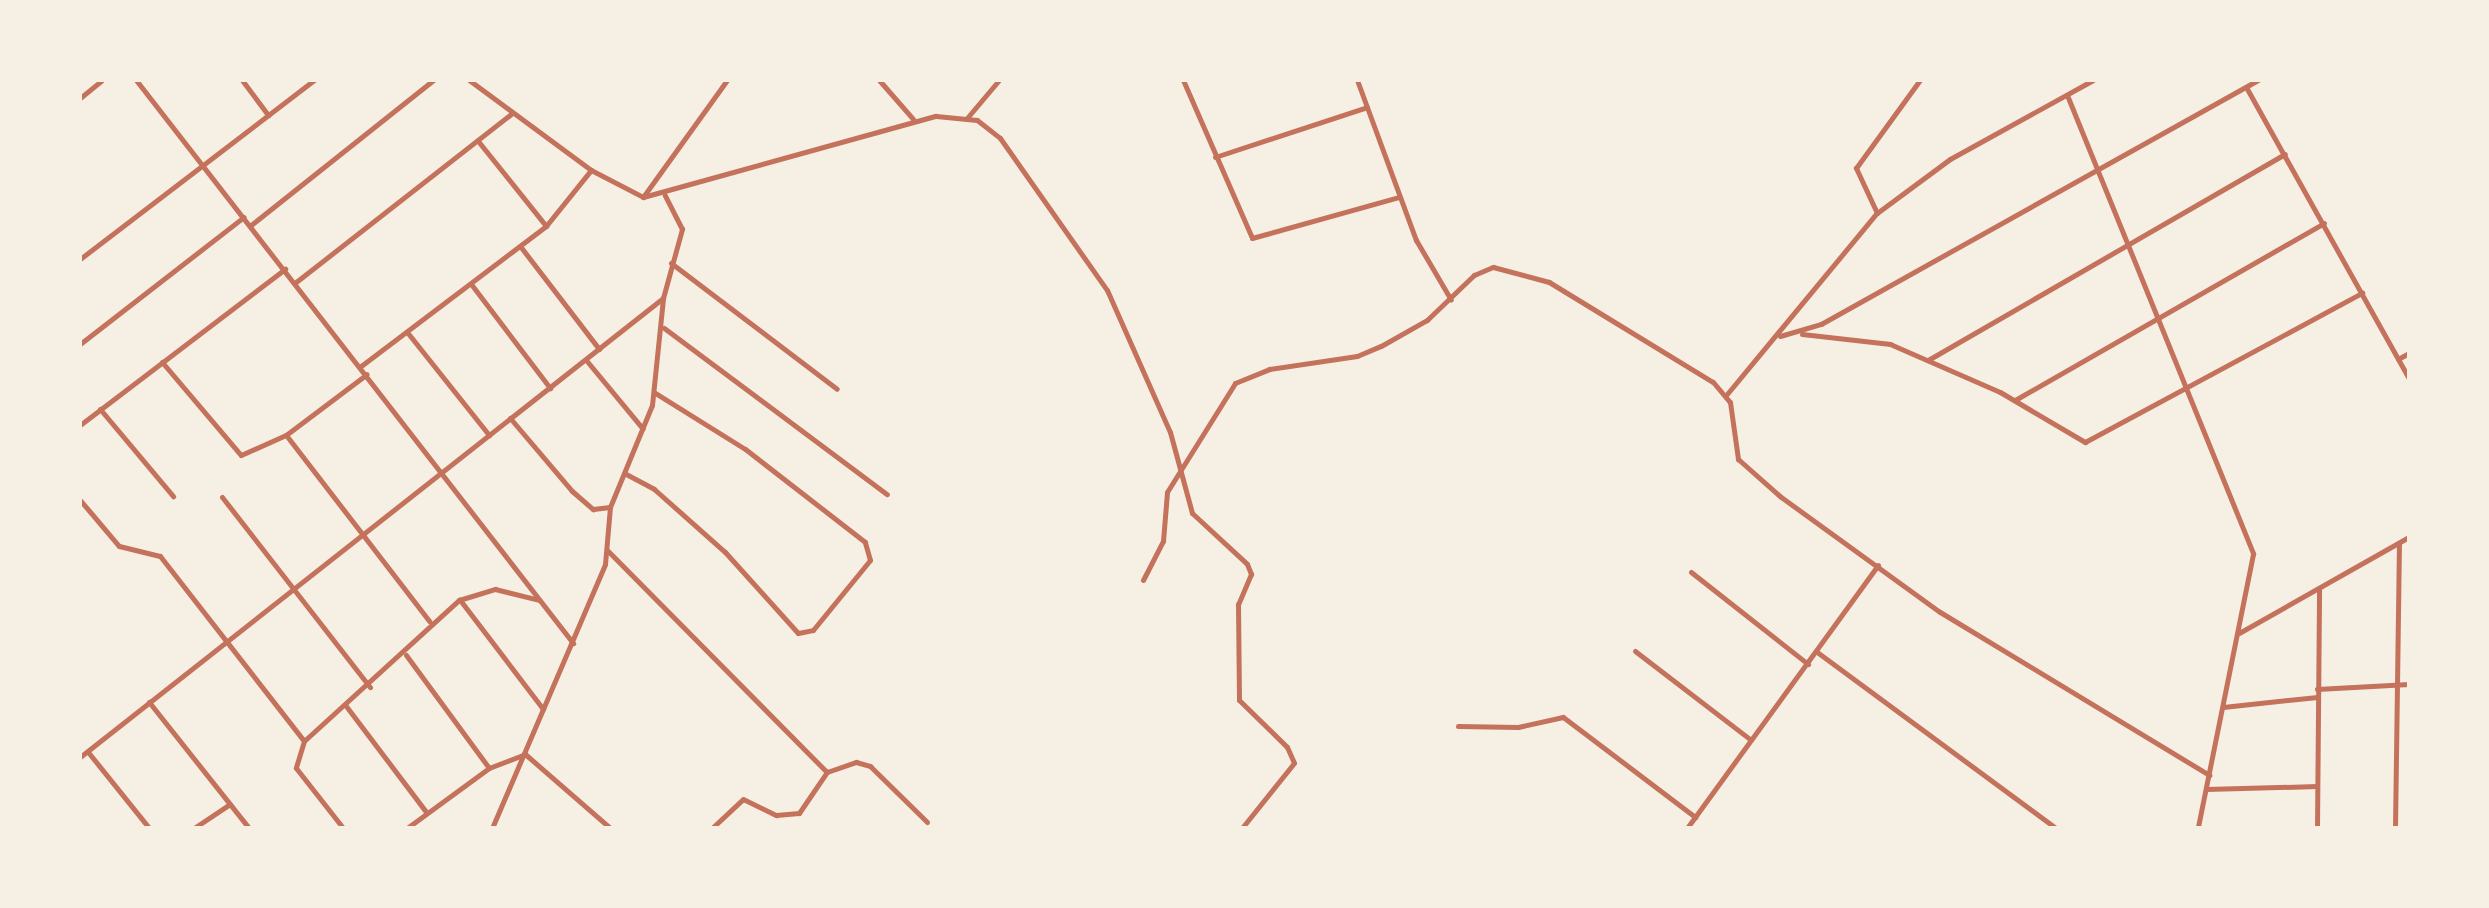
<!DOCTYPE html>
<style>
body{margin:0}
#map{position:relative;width:2489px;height:908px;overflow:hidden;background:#f6efe4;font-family:"Public Sans",sans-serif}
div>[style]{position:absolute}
.minor>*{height:5px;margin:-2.5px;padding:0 2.5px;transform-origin:2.5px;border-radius:2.5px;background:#c5725c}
span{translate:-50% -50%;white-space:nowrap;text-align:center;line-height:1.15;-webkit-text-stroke:8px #f6efe4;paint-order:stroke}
.frame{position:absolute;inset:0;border:82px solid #f6efe4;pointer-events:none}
</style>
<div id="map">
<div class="minor">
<i style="left:136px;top:80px;width:713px;rotate:52.18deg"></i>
<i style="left:242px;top:80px;width:44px;rotate:53.4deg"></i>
<i style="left:469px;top:80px;width:152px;rotate:36.4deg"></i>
<i style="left:591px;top:170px;width:59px;rotate:27.4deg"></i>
<i style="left:643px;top:197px;width:304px;rotate:-15.5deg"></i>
<i style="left:936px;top:116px;width:41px;rotate:5.6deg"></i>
<i style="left:977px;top:120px;width:29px;rotate:38deg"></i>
<i style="left:1000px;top:138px;width:186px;rotate:54.9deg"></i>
<i style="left:1107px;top:290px;width:155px;rotate:66.1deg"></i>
<i style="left:1170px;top:432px;width:84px;rotate:74.8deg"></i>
<i style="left:1192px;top:513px;width:75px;rotate:42.8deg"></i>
<i style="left:1247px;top:564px;width:11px;rotate:68deg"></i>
<i style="left:1251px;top:574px;width:33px;rotate:113deg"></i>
<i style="left:1238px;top:604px;width:96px;rotate:89.4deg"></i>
<i style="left:1239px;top:700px;width:67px;rotate:44.4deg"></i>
<i style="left:1287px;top:747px;width:17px;rotate:66deg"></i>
<i style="left:1294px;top:763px;width:83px;rotate:128.7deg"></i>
<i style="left:879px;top:80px;width:52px;rotate:48.9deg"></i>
<i style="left:1183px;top:80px;width:172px;rotate:66.4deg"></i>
<i style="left:1252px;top:238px;width:153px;rotate:-15.6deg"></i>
<i style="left:1357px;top:80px;width:171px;rotate:69.8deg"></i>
<i style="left:1416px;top:240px;width:69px;rotate:59.7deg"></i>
<i style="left:2246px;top:87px;width:334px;rotate:60.8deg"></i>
<i style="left:2067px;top:95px;width:495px;rotate:67.9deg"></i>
<i style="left:2253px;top:554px;width:279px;rotate:101.4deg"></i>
<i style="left:80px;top:98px;width:28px;rotate:-39deg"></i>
<i style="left:967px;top:118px;width:50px;rotate:-49.9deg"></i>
<i style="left:478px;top:141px;width:109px;rotate:51.3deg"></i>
<i style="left:1215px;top:157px;width:160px;rotate:-18.2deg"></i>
<i style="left:643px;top:197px;width:144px;rotate:-54.3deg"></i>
<i style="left:1877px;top:213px;width:50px;rotate:-115deg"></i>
<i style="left:1856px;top:168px;width:109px;rotate:-54deg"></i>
<i style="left:251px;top:225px;width:233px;rotate:-38.5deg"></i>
<i style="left:520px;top:246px;width:130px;rotate:52.5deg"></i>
<i style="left:80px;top:259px;width:295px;rotate:-37.4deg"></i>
<i style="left:671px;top:263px;width:208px;rotate:37.2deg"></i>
<i style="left:296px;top:282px;width:274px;rotate:-38deg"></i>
<i style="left:471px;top:284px;width:131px;rotate:52.8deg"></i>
<i style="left:664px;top:328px;width:278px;rotate:36.7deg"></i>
<i style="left:407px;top:332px;width:132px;rotate:51.5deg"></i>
<i style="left:1802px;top:334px;width:89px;rotate:6.5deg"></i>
<i style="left:1890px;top:344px;width:120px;rotate:23.6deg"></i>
<i style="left:2000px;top:392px;width:99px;rotate:30.5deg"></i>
<i style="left:2085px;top:442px;width:315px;rotate:-28.3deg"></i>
<i style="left:1780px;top:336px;width:43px;rotate:-16.3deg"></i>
<i style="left:1821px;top:324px;width:501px;rotate:-29.18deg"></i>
<i style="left:80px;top:344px;width:207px;rotate:-37.8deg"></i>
<i style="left:2398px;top:359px;width:13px;rotate:-29deg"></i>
<i style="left:586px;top:360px;width:89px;rotate:50.4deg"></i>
<i style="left:1928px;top:360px;width:412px;rotate:-30deg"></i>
<i style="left:162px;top:362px;width:122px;rotate:49.7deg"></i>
<i style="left:241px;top:455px;width:49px;rotate:-24deg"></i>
<i style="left:286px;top:435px;width:101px;rotate:-37deg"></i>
<i style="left:361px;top:366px;width:232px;rotate:-37.1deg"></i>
<i style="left:546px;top:226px;width:72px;rotate:-51.2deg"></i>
<i style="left:1727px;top:394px;width:235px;rotate:-50.4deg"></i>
<i style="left:1877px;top:213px;width:91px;rotate:-36.5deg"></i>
<i style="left:1950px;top:159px;width:163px;rotate:-28.9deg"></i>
<i style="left:2015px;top:400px;width:356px;rotate:-29.8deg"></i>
<i style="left:100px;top:409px;width:114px;rotate:50deg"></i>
<i style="left:510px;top:418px;width:96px;rotate:49.7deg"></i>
<i style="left:572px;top:491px;width:28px;rotate:41deg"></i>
<i style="left:593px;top:509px;width:17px;rotate:-7deg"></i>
<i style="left:80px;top:425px;width:258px;rotate:-37.3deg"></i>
<i style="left:286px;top:435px;width:235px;rotate:52.4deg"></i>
<i style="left:626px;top:474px;width:32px;rotate:28deg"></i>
<i style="left:654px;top:489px;width:95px;rotate:41.6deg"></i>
<i style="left:725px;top:552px;width:109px;rotate:48deg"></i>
<i style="left:798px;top:633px;width:15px;rotate:-11deg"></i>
<i style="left:813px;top:630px;width:90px;rotate:-50.8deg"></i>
<i style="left:870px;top:560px;width:19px;rotate:-106deg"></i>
<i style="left:865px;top:542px;width:152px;rotate:-142.2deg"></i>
<i style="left:745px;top:449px;width:106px;rotate:-148.1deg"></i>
<i style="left:222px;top:497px;width:241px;rotate:52.1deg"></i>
<i style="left:80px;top:500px;width:60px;rotate:49.7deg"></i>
<i style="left:119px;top:546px;width:42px;rotate:13.7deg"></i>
<i style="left:160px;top:556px;width:234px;rotate:52.1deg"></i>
<i style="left:304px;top:741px;width:210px;rotate:-42.3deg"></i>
<i style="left:459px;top:600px;width:38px;rotate:-17deg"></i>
<i style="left:495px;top:589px;width:45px;rotate:14deg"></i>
<i style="left:608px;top:551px;width:311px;rotate:45.3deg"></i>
<i style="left:1691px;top:572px;width:149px;rotate:38.2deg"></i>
<i style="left:1143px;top:580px;width:44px;rotate:-62.9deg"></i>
<i style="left:1163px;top:541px;width:49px;rotate:-85.3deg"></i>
<i style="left:1167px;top:492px;width:128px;rotate:-58deg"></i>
<i style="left:1235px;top:383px;width:37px;rotate:-22deg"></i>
<i style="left:1269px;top:369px;width:89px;rotate:-8.4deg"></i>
<i style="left:1357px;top:356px;width:26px;rotate:-23deg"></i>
<i style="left:1381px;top:346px;width:53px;rotate:-29.5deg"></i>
<i style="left:1427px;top:320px;width:65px;rotate:-43.8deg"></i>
<i style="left:1474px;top:275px;width:21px;rotate:-23deg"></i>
<i style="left:1493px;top:267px;width:58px;rotate:15deg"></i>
<i style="left:1549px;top:282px;width:192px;rotate:31.4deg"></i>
<i style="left:1713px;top:382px;width:26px;rotate:50deg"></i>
<i style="left:1730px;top:402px;width:58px;rotate:82deg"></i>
<i style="left:1738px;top:459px;width:57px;rotate:41.5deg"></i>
<i style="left:1781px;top:497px;width:196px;rotate:35.9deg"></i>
<i style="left:1940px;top:612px;width:315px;rotate:31.2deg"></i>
<i style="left:460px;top:600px;width:137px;rotate:52.7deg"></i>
<i style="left:2239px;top:633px;width:195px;rotate:-29.5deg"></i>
<i style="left:1635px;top:651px;width:146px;rotate:37.5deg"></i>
<i style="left:1817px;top:652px;width:297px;rotate:36.4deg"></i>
<i style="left:406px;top:655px;width:140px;rotate:53.7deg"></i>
<i style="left:2317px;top:689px;width:92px;rotate:-3.1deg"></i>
<i style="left:149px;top:702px;width:161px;rotate:51.6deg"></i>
<i style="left:346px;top:706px;width:134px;rotate:52.9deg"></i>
<i style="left:2223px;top:707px;width:95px;rotate:-6.1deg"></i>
<i style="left:1458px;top:726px;width:60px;rotate:1deg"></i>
<i style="left:1518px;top:727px;width:46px;rotate:-12.5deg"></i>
<i style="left:1563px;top:717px;width:166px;rotate:37.1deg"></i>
<i style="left:304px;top:741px;width:28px;rotate:107deg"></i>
<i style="left:296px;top:768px;width:76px;rotate:51.9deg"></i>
<i style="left:88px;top:752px;width:97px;rotate:51.2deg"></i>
<i style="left:80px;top:757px;width:742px;rotate:-38.21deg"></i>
<i style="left:2206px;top:789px;width:111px;rotate:-1.5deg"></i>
<i style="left:194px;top:828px;width:43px;rotate:-33.7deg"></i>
<i style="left:407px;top:828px;width:102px;rotate:-36.2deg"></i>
<i style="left:489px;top:768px;width:39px;rotate:-21deg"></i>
<i style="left:525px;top:754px;width:113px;rotate:41deg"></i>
<i style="left:492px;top:828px;width:287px;rotate:-66.8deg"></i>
<i style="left:605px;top:564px;width:57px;rotate:-85deg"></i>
<i style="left:610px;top:507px;width:110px;rotate:-67.6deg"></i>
<i style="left:652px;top:405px;width:108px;rotate:-84.1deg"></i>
<i style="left:663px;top:298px;width:72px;rotate:-74.6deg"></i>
<i style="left:682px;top:229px;width:38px;rotate:-117deg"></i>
<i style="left:712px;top:828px;width:42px;rotate:-43.1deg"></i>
<i style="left:743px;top:799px;width:37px;rotate:26deg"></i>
<i style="left:776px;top:815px;width:23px;rotate:-5deg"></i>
<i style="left:799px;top:813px;width:50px;rotate:-55.7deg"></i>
<i style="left:827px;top:772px;width:31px;rotate:-19deg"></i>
<i style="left:856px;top:762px;width:15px;rotate:16deg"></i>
<i style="left:870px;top:766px;width:80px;rotate:44.5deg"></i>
<i style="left:1687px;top:828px;width:325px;rotate:-54deg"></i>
<i style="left:2317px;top:828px;width:240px;rotate:-89.5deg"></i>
<i style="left:2395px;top:828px;width:285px;rotate:-89.2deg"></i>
</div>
<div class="frame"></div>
</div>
